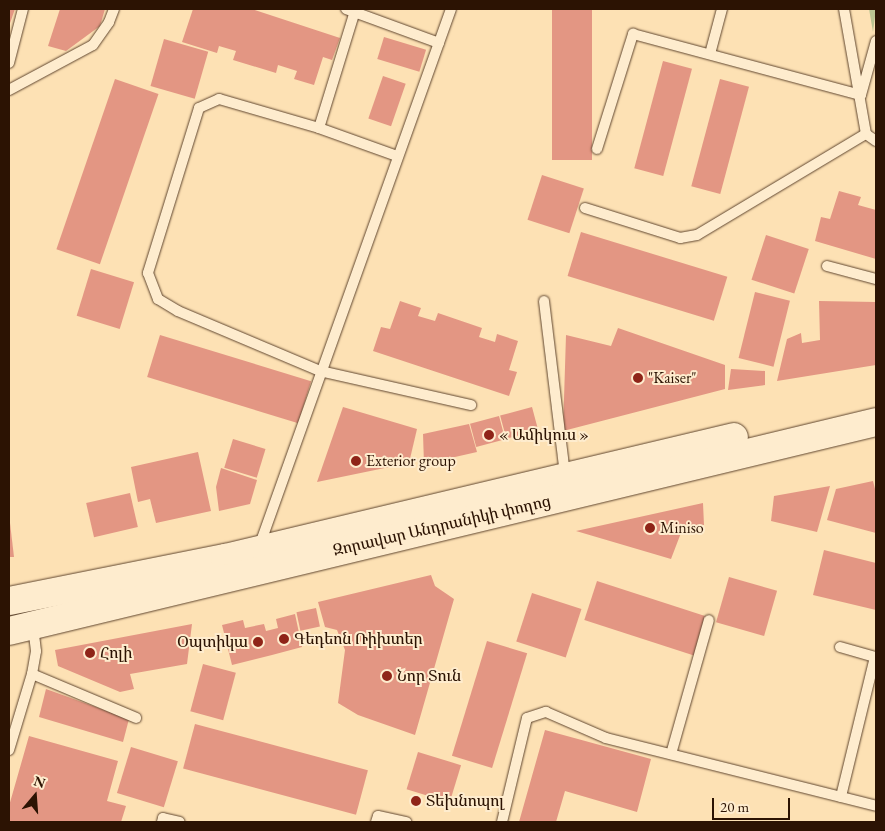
<!DOCTYPE html>
<meta charset="utf-8">
<style>
body{margin:0}
#map{position:relative;width:885px;height:831px;overflow:hidden;background:#fde1b4;font-family:"EB Garamond","Noto Serif Armenian",serif}
div>[style]{position:absolute}
.green>*{inset:0;background:#bac491}
.building>*{inset:0;background:#e39683;transform-origin:0 0}
.roads{filter:drop-shadow(0 0 1px #60462f) drop-shadow(0 0 1px #60462f)}
.lane>*{height:10px;margin:-5px;padding:0 5px;transform-origin:5px;border-radius:5px;background:#feecce}
.secondary>*{height:28px;margin:-14px;padding:0 14px;transform-origin:14px;border-radius:14px;background:#feecce}
.dots>*{width:14px;height:14px;translate:-50% -50%;box-sizing:border-box;border:2px solid #feecce;border-radius:50%}
span{translate:-50% -50%;white-space:nowrap;text-align:center;line-height:1.15;-webkit-text-stroke:4px #feecce;paint-order:stroke}
.poi-label{font-size:16px;color:#2c1303}
.left{translate:0 -50%;text-align:left}
.right{translate:-100% -50%;text-align:right}
.street-label{font-size:16px;color:#2c1303}
.frame{position:absolute;inset:0;border:10px solid #2c1303;pointer-events:none}
.north{position:absolute;left:10px;top:771px;width:50px;height:50px;-webkit-text-stroke:4px #feecce;paint-order:stroke;rotate:18deg;font-size:14px;font-weight:700;line-height:20px;text-align:center;color:#2c1303}
.north::after{content:'';display:block;margin:auto;width:18px;height:22px;background:#2c1303;clip-path:polygon(50% 0,100% 100%,50% 72%,0 100%)}
.scale{position:absolute;left:712px;top:798px;width:78px;height:22px;box-sizing:border-box;border:2px solid #2c1303;border-top:0;padding-left:6px;font-size:15px;line-height:18px;white-space:nowrap;color:#2c1303;-webkit-text-stroke:4px #feecce;paint-order:stroke}
</style>
<div id="map">
<div class="green">
<i style="clip-path:polygon(869px 9px,876px 9px,873px 32px)"></i>
</div>
<div class="building">
<i style="clip-path:polygon(9px 9px,15px 9px,9px 26px)"></i>
<i style="clip-path:polygon(60px 9px,105px 9px,100px 26px,66px 51px,48px 46px)"></i>
<i style="clip-path:polygon(193px 9px,252px 9px,340px 38px,332px 60px,323px 57px,314px 85px,294px 79px,297px 71px,278px 65px,276px 73px,233px 60px,236px 51px,219px 46px,217px 53px,182px 42px)"></i>
<i style="left:552px;top:9px;width:40px;height:151px"></i>
<i style="left:384px;top:37px;width:44px;height:23px;rotate:17deg"></i>
<i style="left:164px;top:39px;width:46px;height:49px;rotate:16deg"></i>
<i style="left:663px;top:61px;width:30px;height:111px;rotate:15deg"></i>
<i style="left:383px;top:76px;width:24px;height:45px;rotate:19deg"></i>
<i style="left:115px;top:79px;width:46px;height:180px;rotate:19deg"></i>
<i style="left:720px;top:79px;width:30px;height:111px;rotate:15deg"></i>
<i style="left:542px;top:175px;width:44px;height:47px;rotate:18deg"></i>
<i style="clip-path:polygon(839px 191px,861px 197px,858px 205px,876px 210px,876px 259px,815px 241px,821px 217px,830px 219px)"></i>
<i style="left:581px;top:232px;width:153px;height:46px;rotate:17deg"></i>
<i style="left:766px;top:235px;width:45px;height:47px;rotate:18deg"></i>
<i style="left:91px;top:269px;width:45px;height:49px;rotate:17deg"></i>
<i style="left:755px;top:292px;width:36px;height:68px;rotate:14deg"></i>
<i style="clip-path:polygon(400px 301px,421px 308px,418px 316px,435px 321px,438px 313px,482px 328px,479px 337px,495px 342px,497px 334px,518px 341px,509px 370px,517px 372px,509px 396px,373px 351px,381px 327px,390px 329px)"></i>
<i style="clip-path:polygon(819px 301px,876px 302px,876px 365px,777px 381px,787px 339px,801px 333px,802px 343px,820px 340px)"></i>
<i style="clip-path:polygon(618px 328px,725px 365px,725px 389px,563px 431px,566px 335px,611px 346px)"></i>
<i style="left:160px;top:335px;width:158px;height:44px;rotate:17deg"></i>
<i style="clip-path:polygon(731px 369px,765px 371px,765px 385px,728px 390px)"></i>
<i style="clip-path:polygon(343px 407px,417px 429px,409px 463px,317px 482px)"></i>
<i style="left:532px;top:407px;width:24px;height:33px;rotate:75deg"></i>
<i style="left:499px;top:416px;width:24px;height:30px;rotate:75deg"></i>
<i style="clip-path:polygon(469px 424px,477px 452px,424px 464px,423px 434px)"></i>
<i style="left:233px;top:439px;width:34px;height:30px;rotate:17deg"></i>
<i style="clip-path:polygon(198px 452px,211px 511px,156px 523px,150px 499px,138px 502px,131px 467px)"></i>
<i style="clip-path:polygon(221px 468px,257px 480px,250px 504px,219px 511px,216px 487px)"></i>
<i style="clip-path:polygon(873px 481px,876px 493px,876px 533px,827px 520px,836px 489px)"></i>
<i style="clip-path:polygon(830px 486px,817px 532px,771px 521px,774px 496px)"></i>
<i style="left:130px;top:493px;width:35px;height:45px;rotate:77deg"></i>
<i style="clip-path:polygon(703px 503px,704px 525px,684px 525px,671px 559px,576px 531px)"></i>
<i style="clip-path:polygon(9px 523px,10px 523px,14px 557px,9px 557px)"></i>
<i style="clip-path:polygon(824px 550px,876px 563px,876px 610px,813px 595px)"></i>
<i style="clip-path:polygon(431px 575px,435px 586px,454px 599px,415px 735px,358px 715px,338px 703px,345px 650px,337px 630px,325px 627px,318px 602px)"></i>
<i style="left:729px;top:577px;width:50px;height:47px;rotate:16deg"></i>
<i style="left:597px;top:581px;width:116px;height:41px;rotate:18deg"></i>
<i style="left:532px;top:593px;width:52px;height:51px;rotate:18deg"></i>
<i style="left:316px;top:608px;width:19px;height:20px;rotate:78deg"></i>
<i style="clip-path:polygon(295px 614px,302px 647px,272px 655px,267px 633px,272px 655px,232px 665px,222px 625px,243px 620px,245px 628px,264px 624px,266px 631px,278px 628px,276px 619px)"></i>
<i style="clip-path:polygon(192px 624px,187px 664px,130px 674px,134px 689px,120px 692px,58px 666px,55px 650px)"></i>
<i style="left:487px;top:641px;width:42px;height:120px;rotate:17deg"></i>
<i style="left:203px;top:664px;width:34px;height:49px;rotate:15deg"></i>
<i style="clip-path:polygon(46px 689px,129px 719px,123px 742px,39px 717px)"></i>
<i style="left:195px;top:724px;width:179px;height:46px;rotate:15deg"></i>
<i style="clip-path:polygon(545px 730px,651px 759px,637px 812px,565px 791px,556px 822px,519px 822px)"></i>
<i style="clip-path:polygon(29px 736px,118px 761px,107px 801px,126px 806px,121px 822px,9px 822px,9px 806px)"></i>
<i style="left:131px;top:747px;width:49px;height:48px;rotate:17deg"></i>
<i style="left:418px;top:752px;width:45px;height:39px;rotate:17deg"></i>
</div>
<div class="roads">
<div class="lane">
<i style="left:346px;top:9px;width:99px;rotate:20.1deg"></i>
<i style="left:844px;top:9px;width:127px;rotate:80deg"></i>
<i style="left:866px;top:134px;width:12px;rotate:35deg"></i>
<i style="left:710px;top:54px;width:47px;rotate:-75.1deg"></i>
<i style="left:9px;top:63px;width:56px;rotate:-75.5deg"></i>
<i style="left:9px;top:90px;width:95px;rotate:-28.2deg"></i>
<i style="left:93px;top:45px;width:28px;rotate:-55deg"></i>
<i style="left:109px;top:22px;width:14px;rotate:-69deg"></i>
<i style="left:319px;top:128px;width:122px;rotate:-72.9deg"></i>
<i style="left:597px;top:149px;width:121px;rotate:-72.6deg"></i>
<i style="left:633px;top:34px;width:236px;rotate:15deg"></i>
<i style="left:861px;top:95px;width:56px;rotate:-74.5deg"></i>
<i style="left:397px;top:156px;width:83px;rotate:-160.3deg"></i>
<i style="left:319px;top:128px;width:104px;rotate:-163.8deg"></i>
<i style="left:219px;top:99px;width:22px;rotate:156deg"></i>
<i style="left:199px;top:108px;width:173px;rotate:107.2deg"></i>
<i style="left:148px;top:273px;width:28px;rotate:69deg"></i>
<i style="left:158px;top:299px;width:23px;rotate:31deg"></i>
<i style="left:178px;top:311px;width:154px;rotate:22.9deg"></i>
<i style="left:320px;top:371px;width:155px;rotate:12.7deg"></i>
<i style="left:585px;top:208px;width:100px;rotate:17.5deg"></i>
<i style="left:680px;top:238px;width:17px;rotate:-10deg"></i>
<i style="left:697px;top:235px;width:197px;rotate:-30.9deg"></i>
<i style="left:827px;top:266px;width:51px;rotate:14.9deg"></i>
<i style="left:544px;top:301px;width:175px;rotate:83.1deg"></i>
<i style="left:259px;top:547px;width:571px;rotate:-70.36deg"></i>
<i style="left:840px;top:647px;width:36px;rotate:16deg"></i>
<i style="left:875px;top:657px;width:144px;rotate:103.7deg"></i>
<i style="left:32px;top:674px;width:113px;rotate:22.9deg"></i>
<i style="left:9px;top:750px;width:79px;rotate:-73.2deg"></i>
<i style="left:32px;top:674px;width:23px;rotate:-80deg"></i>
<i style="left:36px;top:651px;width:26px;rotate:-97deg"></i>
<i style="left:671px;top:754px;width:139px;rotate:-74.2deg"></i>
<i style="left:162px;top:822px;width:4px;rotate:-76deg"></i>
<i style="left:163px;top:818px;width:17px;rotate:13deg"></i>
<i style="left:376px;top:822px;width:6px;rotate:-72deg"></i>
<i style="left:378px;top:816px;width:29px;rotate:12deg"></i>
<i style="left:502px;top:822px;width:107px;rotate:-76.5deg"></i>
<i style="left:527px;top:718px;width:20px;rotate:-18deg"></i>
<i style="left:546px;top:712px;width:65px;rotate:23.4deg"></i>
<i style="left:606px;top:738px;width:278px;rotate:14.1deg"></i>
</div>
<div class="secondary">
<i style="left:9px;top:601px;width:220px;rotate:-11.3deg"></i>
<i style="left:225px;top:558px;width:523px;rotate:-13.37deg"></i>
<i style="left:9px;top:631px;width:892px;rotate:-13.55deg"></i>
</div>
</div>
<div class="dots">
<i style="left:638px;top:378px;background:#8f2418"></i>
<i style="left:489px;top:435px;background:#8f2418"></i>
<i style="left:356px;top:461px;background:#8f2418"></i>
<i style="left:650px;top:528px;background:#8f2418"></i>
<i style="left:284px;top:639px;background:#8f2418"></i>
<i style="left:258px;top:642px;background:#8f2418"></i>
<i style="left:90px;top:653px;background:#8f2418"></i>
<i style="left:387px;top:676px;background:#8f2418"></i>
<i style="left:416px;top:801px;background:#8f2418"></i>
</div>
<div class="poi-label">
<span class="left" style="left:648px;top:378px">"Kaiser"</span>
<span class="left" style="left:499px;top:435px">« Ամիկուս »</span>
<span class="left" style="left:366px;top:461px">Exterior group</span>
<span class="left" style="left:660px;top:528px">Miniso</span>
<span class="left" style="left:294px;top:639px">Գեդեոն Ռիխտեր</span>
<span class="right" style="left:248px;top:642px">Օպտիկա</span>
<span class="left" style="left:100px;top:653px">Հոլի</span>
<span class="left" style="left:397px;top:676px">Նոր Տուն</span>
<span class="left" style="left:426px;top:801px">Տեխնոպոլ</span>
</div>
<div class="street-label">
<span style="left:442px;top:526px;rotate:-13deg">Զորավար Անդրանիկի փողոց</span>
</div>
<div class="frame"></div>
<div class="north">N</div>
<div class="scale">20 m</div>
</div>
